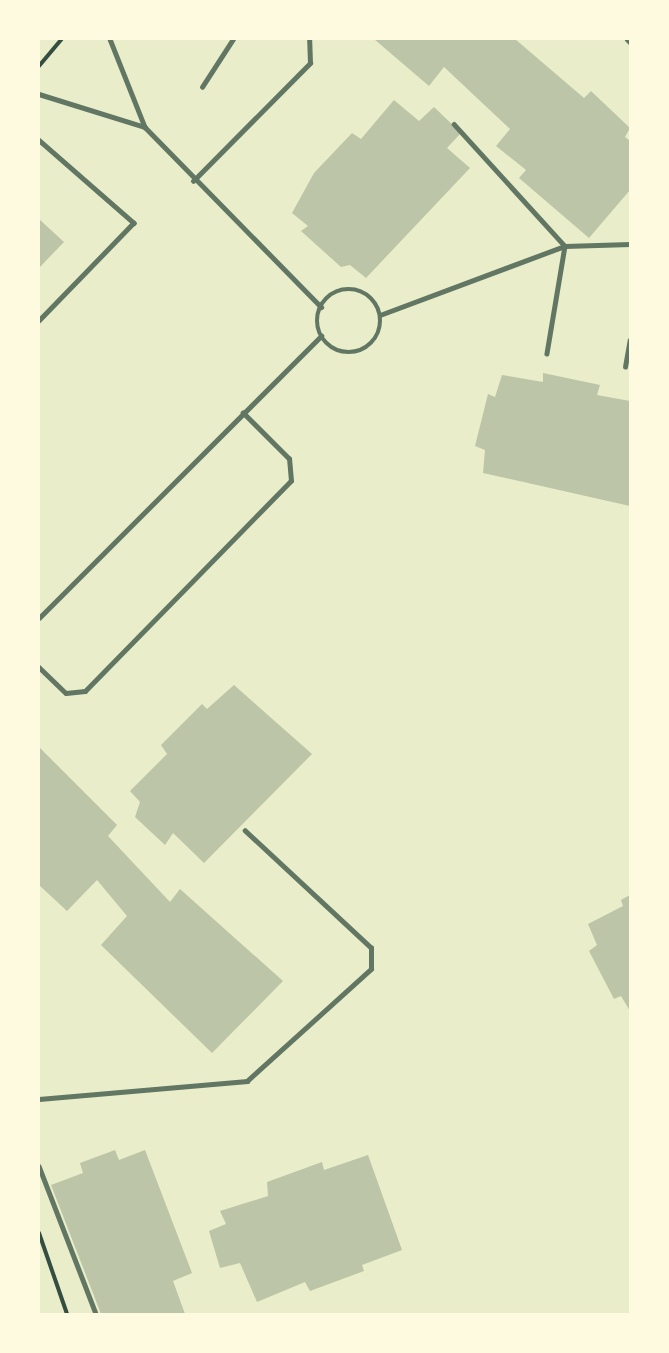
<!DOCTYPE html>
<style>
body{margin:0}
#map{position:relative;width:669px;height:1353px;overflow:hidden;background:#e9edc9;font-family:"Exo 2",sans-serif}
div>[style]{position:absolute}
.building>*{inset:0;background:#bcc5a7}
.path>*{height:4px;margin:-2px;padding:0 2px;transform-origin:2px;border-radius:2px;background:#344e41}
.service>*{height:4.5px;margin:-2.25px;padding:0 2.25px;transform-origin:2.25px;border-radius:2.25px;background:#617663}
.service>.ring{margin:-2.25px;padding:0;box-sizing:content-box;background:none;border:4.5px solid #617663;border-radius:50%}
span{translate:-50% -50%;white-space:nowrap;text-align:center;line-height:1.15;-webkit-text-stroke:6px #fefae0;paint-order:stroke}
.frame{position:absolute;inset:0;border:40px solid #fefae0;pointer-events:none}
</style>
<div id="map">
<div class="building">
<i style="clip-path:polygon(374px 39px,515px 39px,584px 98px,591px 91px,630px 128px,625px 137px,630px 141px,630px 190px,589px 238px,519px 178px,526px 170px,496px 146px,510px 129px,444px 67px,429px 86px)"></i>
<i style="clip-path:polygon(394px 100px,419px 121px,434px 107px,461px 133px,447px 148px,470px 168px,366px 278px,350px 265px,341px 267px,301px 231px,308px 226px,292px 213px,314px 173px,352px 133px,361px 139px)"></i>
<i style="clip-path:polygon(39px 219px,64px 242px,39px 268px)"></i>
<i style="clip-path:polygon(543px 373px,600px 385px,597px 395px,630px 401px,630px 506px,483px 473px,485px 450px,475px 446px,488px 394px,495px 397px,502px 375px,543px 382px)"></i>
<i style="clip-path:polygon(234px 685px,312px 754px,204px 863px,173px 833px,165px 845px,135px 817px,140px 802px,130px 791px,167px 754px,161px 745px,202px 704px,207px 709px)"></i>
<i style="clip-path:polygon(39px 747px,117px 825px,108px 836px,170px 902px,180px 889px,283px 981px,212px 1053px,101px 945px,127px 916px,97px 880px,67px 911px,39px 885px)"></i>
<i style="clip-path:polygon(630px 895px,630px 1011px,621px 996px,614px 999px,589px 951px,597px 945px,588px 924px,623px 906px,621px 900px)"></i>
<i style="clip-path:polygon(115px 1150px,119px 1160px,145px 1150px,192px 1273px,173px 1281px,185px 1314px,101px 1314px,51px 1185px,83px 1173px,80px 1163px)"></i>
<i style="clip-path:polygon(368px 1155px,402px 1250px,362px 1265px,364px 1271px,310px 1291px,305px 1282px,257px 1302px,240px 1263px,220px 1268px,209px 1231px,226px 1224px,220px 1211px,268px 1196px,267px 1182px,322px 1162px,324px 1170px)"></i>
</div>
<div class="path">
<i style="left:39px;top:66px;width:35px;rotate:-50deg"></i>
<i style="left:39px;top:1233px;width:86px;rotate:70.9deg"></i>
</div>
<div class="service">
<i style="left:110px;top:39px;width:95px;rotate:68.3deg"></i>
<i style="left:627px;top:39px;width:4px;rotate:45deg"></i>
<i style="left:202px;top:87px;width:57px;rotate:-57.1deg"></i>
<i style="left:39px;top:94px;width:111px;rotate:17.3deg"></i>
<i style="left:145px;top:127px;width:252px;rotate:45.6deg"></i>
<i style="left:454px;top:124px;width:165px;rotate:47.7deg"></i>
<i style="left:565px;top:246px;width:109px;rotate:99.5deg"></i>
<i style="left:39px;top:140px;width:126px;rotate:41.1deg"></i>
<i style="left:134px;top:223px;width:136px;rotate:134.1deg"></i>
<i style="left:193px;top:181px;width:166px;rotate:-45.2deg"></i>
<i style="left:310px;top:63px;width:24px;rotate:-92deg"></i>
<i class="ring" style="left:317px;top:289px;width:59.5px;height:59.5px"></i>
<i style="left:380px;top:315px;width:197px;rotate:-20.5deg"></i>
<i style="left:565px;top:246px;width:65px;rotate:-1.8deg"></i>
<i style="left:625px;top:367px;width:27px;rotate:-80deg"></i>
<i style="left:39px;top:618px;width:399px;rotate:-45deg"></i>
<i style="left:39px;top:667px;width:37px;rotate:44deg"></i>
<i style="left:66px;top:693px;width:19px;rotate:-6deg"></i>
<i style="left:85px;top:691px;width:294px;rotate:-45.6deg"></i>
<i style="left:291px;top:481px;width:22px;rotate:-95deg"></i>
<i style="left:289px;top:459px;width:65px;rotate:-135deg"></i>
<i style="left:39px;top:1099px;width:209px;rotate:-4.9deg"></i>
<i style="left:247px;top:1081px;width:167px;rotate:-42.1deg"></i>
<i style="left:371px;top:969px;width:21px;rotate:-90deg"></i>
<i style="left:371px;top:948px;width:172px;rotate:-137.1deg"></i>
<i style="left:39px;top:1166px;width:159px;rotate:68.9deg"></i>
</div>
<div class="frame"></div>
</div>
